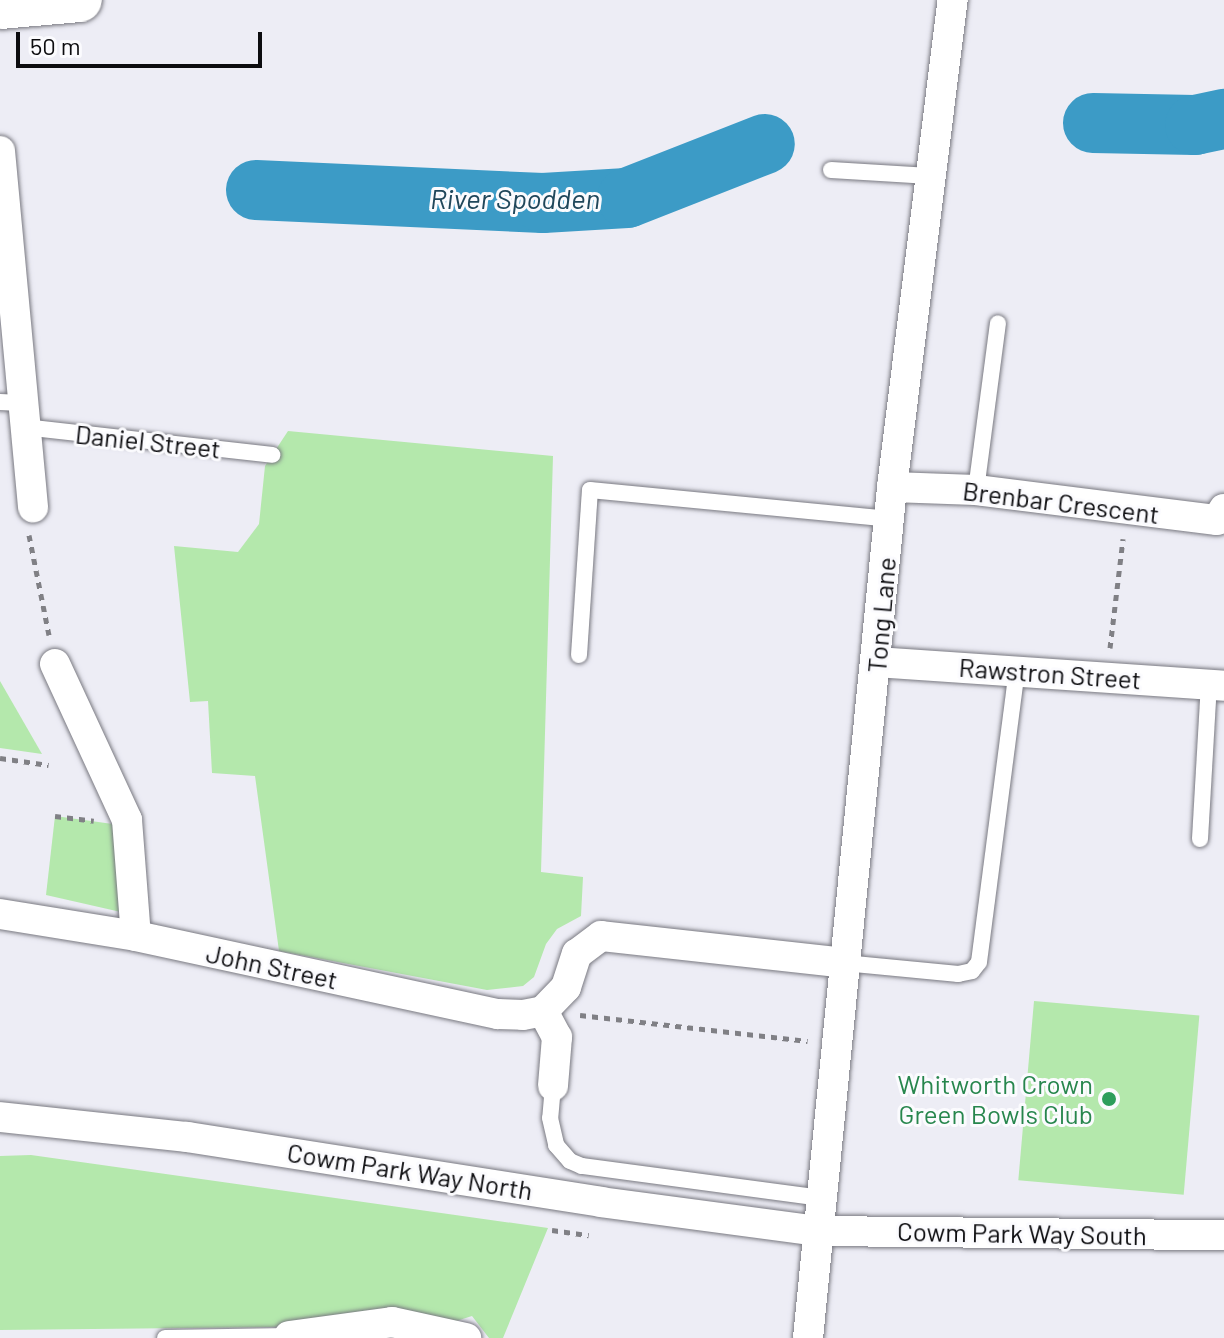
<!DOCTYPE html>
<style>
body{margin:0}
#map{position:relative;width:1224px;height:1338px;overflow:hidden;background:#ededf5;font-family:Barlow,sans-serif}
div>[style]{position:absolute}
.green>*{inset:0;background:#b4e8ac;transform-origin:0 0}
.river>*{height:60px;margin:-30px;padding:0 30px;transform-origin:30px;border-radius:30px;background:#3c9bc6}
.path>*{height:5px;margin-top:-2.5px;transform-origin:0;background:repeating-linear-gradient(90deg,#808085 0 6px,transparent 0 12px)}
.roads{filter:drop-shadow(0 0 2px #797981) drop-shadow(0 0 2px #797981)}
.service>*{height:16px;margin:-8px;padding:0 8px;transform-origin:8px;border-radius:8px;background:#fff}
.minor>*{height:30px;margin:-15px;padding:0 15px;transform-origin:15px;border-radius:15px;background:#fff}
.primary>*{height:44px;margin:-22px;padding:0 22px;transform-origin:22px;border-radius:22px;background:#fff}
.dots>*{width:22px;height:22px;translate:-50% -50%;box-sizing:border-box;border:4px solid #fbfbfe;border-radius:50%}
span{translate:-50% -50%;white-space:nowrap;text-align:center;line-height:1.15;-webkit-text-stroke:6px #fbfbfe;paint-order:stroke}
.street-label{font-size:26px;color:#0c0c0f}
.leisure-label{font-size:26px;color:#27864d}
.right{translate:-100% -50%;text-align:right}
.water-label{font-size:28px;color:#20475b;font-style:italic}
.scale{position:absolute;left:16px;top:32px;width:246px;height:36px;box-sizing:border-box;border:4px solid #0c0c0f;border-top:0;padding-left:10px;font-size:24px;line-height:28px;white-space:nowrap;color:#0c0c0f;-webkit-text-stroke:6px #fbfbfe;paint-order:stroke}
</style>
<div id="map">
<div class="green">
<i style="clip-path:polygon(288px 431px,553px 456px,541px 872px,583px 877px,581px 916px,557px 929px,546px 944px,534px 977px,523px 986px,487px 990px,279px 951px,255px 776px,212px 773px,208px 701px,190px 702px,174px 546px,238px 552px,259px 524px,265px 466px)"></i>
<i style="clip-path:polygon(0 681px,42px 754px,0 748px)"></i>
<i style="clip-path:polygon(55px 816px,127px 826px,134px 915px,46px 895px)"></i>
<i style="left:1034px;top:1001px;width:166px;height:180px;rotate:5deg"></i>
<i style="clip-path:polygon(31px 1155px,548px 1228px,503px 1338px,489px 1338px,472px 1316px,450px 1323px,392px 1321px,272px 1327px,0 1330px,0 1156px)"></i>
</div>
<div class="river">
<i style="left:1093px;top:123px;width:102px;rotate:1.1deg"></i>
<i style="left:1195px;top:125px;width:30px;rotate:-12deg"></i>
<i style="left:256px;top:190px;width:287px;rotate:2.6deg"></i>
<i style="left:543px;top:203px;width:84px;rotate:-3.4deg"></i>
<i style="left:627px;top:198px;width:148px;rotate:-21.4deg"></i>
</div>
<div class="path">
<i style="left:29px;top:535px;width:102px;rotate:78.7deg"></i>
<i style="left:1110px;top:648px;width:110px;rotate:-83.2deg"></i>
<i style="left:0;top:758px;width:49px;rotate:8.1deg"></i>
<i style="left:55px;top:816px;width:39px;rotate:7deg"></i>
<i style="left:580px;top:1015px;width:229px;rotate:6.5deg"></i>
<i style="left:552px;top:1230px;width:37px;rotate:8deg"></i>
</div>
<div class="roads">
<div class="service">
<i style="left:831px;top:170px;width:99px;rotate:3.5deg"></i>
<i style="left:0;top:402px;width:21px;rotate:3deg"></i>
<i style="left:24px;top:427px;width:250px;rotate:6.4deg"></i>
<i style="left:976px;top:490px;width:168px;rotate:-82.5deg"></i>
<i style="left:579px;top:655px;width:165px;rotate:-86.2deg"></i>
<i style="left:590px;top:490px;width:301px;rotate:5.5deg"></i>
<i style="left:1200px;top:839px;width:154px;rotate:-86.7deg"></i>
<i style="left:844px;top:963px;width:115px;rotate:5.5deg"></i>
<i style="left:958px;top:974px;width:14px;rotate:-12deg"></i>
<i style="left:972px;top:971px;width:11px;rotate:-52deg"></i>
<i style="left:979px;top:962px;width:294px;rotate:-82.6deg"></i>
<i style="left:553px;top:1086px;width:32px;rotate:95deg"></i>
<i style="left:550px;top:1118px;width:28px;rotate:77deg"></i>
<i style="left:556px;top:1145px;width:21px;rotate:49deg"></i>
<i style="left:570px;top:1161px;width:13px;rotate:23deg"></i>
<i style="left:582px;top:1166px;width:243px;rotate:7.6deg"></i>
<i style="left:165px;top:1338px;width:124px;rotate:-0.9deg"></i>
</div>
<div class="minor">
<i style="left:0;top:151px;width:358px;rotate:84.7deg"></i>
<i style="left:892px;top:487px;width:84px;rotate:2deg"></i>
<i style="left:976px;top:490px;width:243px;rotate:7.1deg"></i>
<i style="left:1217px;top:520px;width:13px;rotate:-58deg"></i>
<i style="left:876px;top:662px;width:349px;rotate:3.9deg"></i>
<i style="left:55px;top:664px;width:172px;rotate:65.2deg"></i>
<i style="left:127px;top:820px;width:116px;rotate:85.6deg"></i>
<i style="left:0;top:914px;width:138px;rotate:9.2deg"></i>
<i style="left:136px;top:936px;width:370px;rotate:12.2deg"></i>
<i style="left:498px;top:1014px;width:25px;rotate:2deg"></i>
<i style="left:523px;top:1015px;width:20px;rotate:-11deg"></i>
<i style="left:543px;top:1011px;width:33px;rotate:-46deg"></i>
<i style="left:566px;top:987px;width:35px;rotate:-72deg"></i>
<i style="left:577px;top:954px;width:30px;rotate:-37deg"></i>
<i style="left:601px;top:936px;width:244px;rotate:6.3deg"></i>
<i style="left:543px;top:1011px;width:30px;rotate:62deg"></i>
<i style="left:557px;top:1037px;width:49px;rotate:94.7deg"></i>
<i style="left:0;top:1117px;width:188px;rotate:6.1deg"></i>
<i style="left:187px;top:1137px;width:419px;rotate:8.9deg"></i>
<i style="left:601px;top:1202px;width:220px;rotate:7.6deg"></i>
<i style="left:819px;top:1231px;width:405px;rotate:0.6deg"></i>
<i style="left:289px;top:1336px;width:104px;rotate:-7.7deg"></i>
<i style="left:392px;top:1322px;width:76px;rotate:12.2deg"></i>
<i style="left:808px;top:1338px;width:855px;rotate:-84.36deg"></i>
<i style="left:892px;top:487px;width:491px;rotate:-82.9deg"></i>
</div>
<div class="primary">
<i style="left:0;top:7px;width:80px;rotate:-5deg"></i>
</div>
</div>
<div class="dots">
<i style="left:1109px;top:1099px;background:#2e9e5b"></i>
</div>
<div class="street-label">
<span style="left:148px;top:441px;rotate:6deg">Daniel Street</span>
<span style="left:1061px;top:502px;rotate:7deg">Brenbar Crescent</span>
<span style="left:881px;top:615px;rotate:-85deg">Tong Lane</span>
<span style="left:1050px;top:673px;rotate:4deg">Rawstron Street</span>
<span style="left:272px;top:966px;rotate:12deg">John Street</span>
<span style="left:410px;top:1171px;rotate:9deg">Cowm Park Way North</span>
<span style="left:1022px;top:1233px;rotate:1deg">Cowm Park Way South</span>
</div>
<div class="leisure-label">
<span class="right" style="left:1093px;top:1099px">Whitworth Crown<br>Green Bowls Club</span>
</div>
<div class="water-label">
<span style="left:515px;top:198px">River Spodden</span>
</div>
<div class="scale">50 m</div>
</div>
